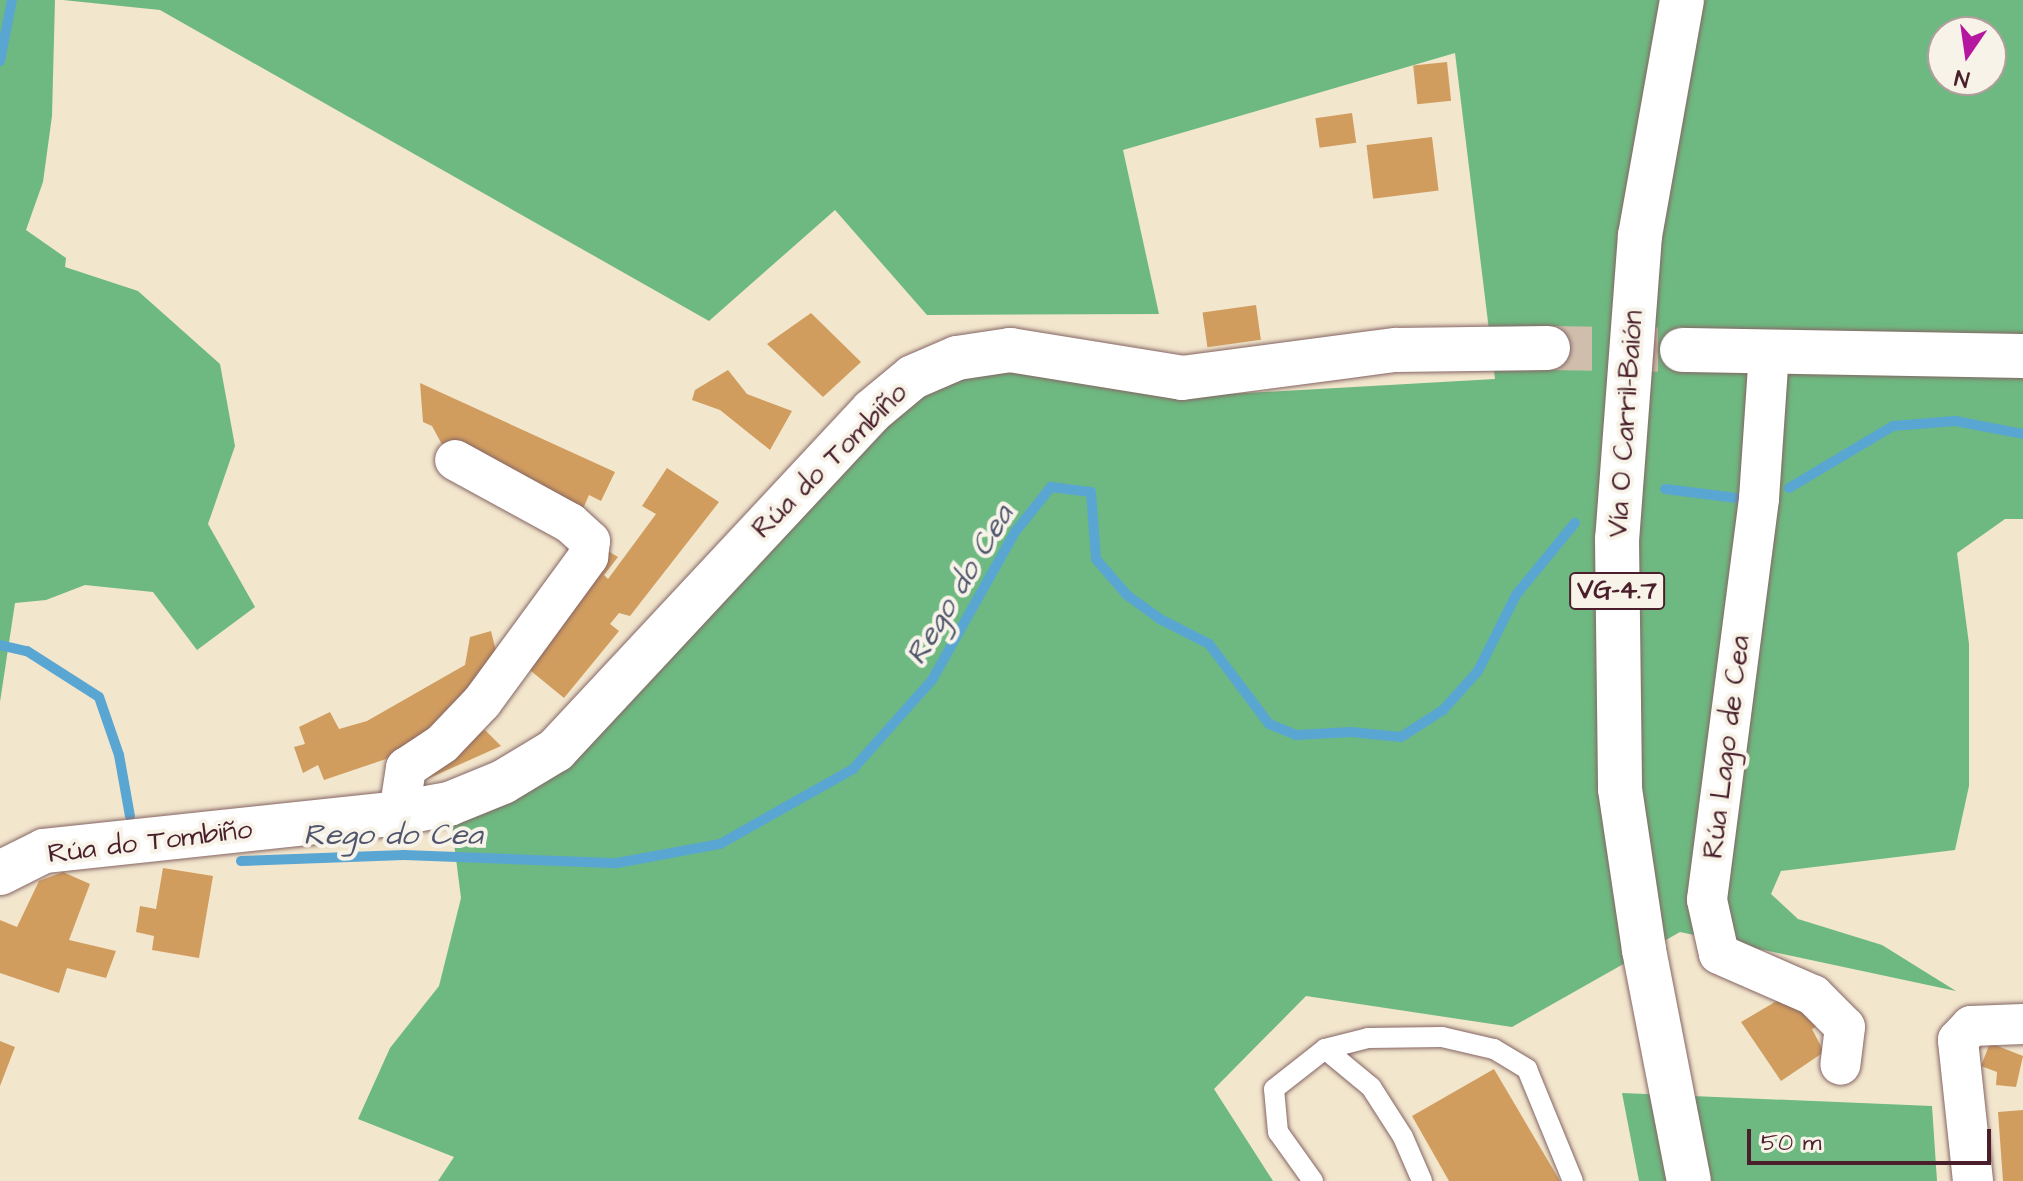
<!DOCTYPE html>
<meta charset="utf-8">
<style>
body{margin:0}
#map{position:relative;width:2023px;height:1181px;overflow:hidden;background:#f2e6cd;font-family:"Architects Daughter",sans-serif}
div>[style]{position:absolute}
.forest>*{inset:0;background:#6eb981}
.stream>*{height:10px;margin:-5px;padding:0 5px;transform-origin:5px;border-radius:5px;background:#5aa6d3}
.building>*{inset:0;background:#d19d5f;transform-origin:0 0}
.tertiary-tunnel>*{height:44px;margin-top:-22px;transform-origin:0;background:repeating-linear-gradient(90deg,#d0bead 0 44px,transparent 0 66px)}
.roads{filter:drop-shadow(0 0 2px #856564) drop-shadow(0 0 2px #856564)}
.service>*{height:20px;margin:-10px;padding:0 10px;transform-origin:10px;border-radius:10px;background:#fff}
.minor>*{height:40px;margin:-20px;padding:0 20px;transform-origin:20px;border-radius:20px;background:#fff}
.tertiary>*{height:44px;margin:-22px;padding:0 22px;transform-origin:22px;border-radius:22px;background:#fff}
.trunk>*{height:44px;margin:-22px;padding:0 22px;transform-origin:22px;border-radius:22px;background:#fff}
span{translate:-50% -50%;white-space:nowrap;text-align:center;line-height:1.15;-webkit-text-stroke:8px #f7f3e8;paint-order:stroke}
.shield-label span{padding:2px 6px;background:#f7f3e8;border:2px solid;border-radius:6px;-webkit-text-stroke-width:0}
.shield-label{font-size:26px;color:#4a1f2b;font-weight:700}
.street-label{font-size:28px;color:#4a1f2b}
.water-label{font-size:30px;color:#50556e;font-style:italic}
.north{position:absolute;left:1927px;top:16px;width:80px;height:80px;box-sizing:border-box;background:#f7f3e8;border:2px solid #b29e9c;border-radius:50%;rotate:193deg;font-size:22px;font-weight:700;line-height:32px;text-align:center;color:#4a1f2b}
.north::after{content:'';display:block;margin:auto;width:28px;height:36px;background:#b5179e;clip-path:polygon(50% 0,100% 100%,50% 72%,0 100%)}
.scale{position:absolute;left:1747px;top:1129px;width:244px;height:36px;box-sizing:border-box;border:4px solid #4a1f2b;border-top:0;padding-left:10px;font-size:24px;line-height:28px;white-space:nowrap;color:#4a1f2b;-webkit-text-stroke:6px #f7f3e8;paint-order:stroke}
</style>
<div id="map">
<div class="forest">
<i style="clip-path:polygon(0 0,55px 0,52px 116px,43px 182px,26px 230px,66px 258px,65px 267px,138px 291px,220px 364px,235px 446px,208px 524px,255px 607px,197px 650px,153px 592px,85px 585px,46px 600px,15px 603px,0 702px)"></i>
<i style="clip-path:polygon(evenodd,63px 0,2023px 0,2023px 519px,2005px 519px,1957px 553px,1969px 644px,1969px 786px,1955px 850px,1781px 871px,1771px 894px,1798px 919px,1882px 945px,1956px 991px,1680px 932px,1512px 1027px,1306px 996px,1214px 1089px,1273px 1181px,438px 1181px,454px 1157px,358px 1119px,390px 1048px,439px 986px,461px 898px,449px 804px,556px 750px,957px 358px,1210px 395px,1495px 379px,1455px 53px,1123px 150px,1159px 314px,927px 315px,835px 210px,709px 321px,160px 10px,63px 0,1943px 32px,1991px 32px,1991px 80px,1943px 80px,1943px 32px)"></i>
<i style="clip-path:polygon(1622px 1093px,1932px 1106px,1937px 1181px,1639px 1181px)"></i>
</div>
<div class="stream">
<i style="left:0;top:61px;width:62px;rotate:-78.9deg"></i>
<i style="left:1789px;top:488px;width:121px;rotate:-30.8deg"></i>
<i style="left:1893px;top:426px;width:62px;rotate:-4.6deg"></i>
<i style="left:1955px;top:421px;width:69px;rotate:10.8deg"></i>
<i style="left:1665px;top:489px;width:80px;rotate:7.2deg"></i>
<i style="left:0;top:645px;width:28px;rotate:13deg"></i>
<i style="left:27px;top:651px;width:85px;rotate:32.6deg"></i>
<i style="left:99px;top:697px;width:61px;rotate:71deg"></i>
<i style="left:119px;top:755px;width:62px;rotate:79.8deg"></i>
<i style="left:241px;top:861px;width:163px;rotate:-2.1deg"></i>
<i style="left:404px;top:855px;width:213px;rotate:2.2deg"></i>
<i style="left:617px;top:863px;width:105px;rotate:-10.5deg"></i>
<i style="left:720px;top:844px;width:153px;rotate:-29.4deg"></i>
<i style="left:853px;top:769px;width:119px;rotate:-48.4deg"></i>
<i style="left:932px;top:680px;width:170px;rotate:-60.7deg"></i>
<i style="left:1015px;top:532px;width:58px;rotate:-51.3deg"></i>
<i style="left:1051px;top:487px;width:40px;rotate:7.1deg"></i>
<i style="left:1091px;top:492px;width:67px;rotate:85.7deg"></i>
<i style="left:1096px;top:559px;width:48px;rotate:49.3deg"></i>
<i style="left:1127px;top:595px;width:41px;rotate:36deg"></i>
<i style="left:1160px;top:619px;width:55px;rotate:27deg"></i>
<i style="left:1209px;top:644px;width:100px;rotate:53.1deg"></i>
<i style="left:1269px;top:724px;width:29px;rotate:22deg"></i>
<i style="left:1296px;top:735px;width:55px;rotate:-3.1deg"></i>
<i style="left:1351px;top:732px;width:50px;rotate:5.7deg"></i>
<i style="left:1401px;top:737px;width:50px;rotate:-32.7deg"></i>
<i style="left:1443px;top:710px;width:52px;rotate:-48.1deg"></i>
<i style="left:1478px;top:671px;width:85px;rotate:-63.4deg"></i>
<i style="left:1516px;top:595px;width:93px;rotate:-50.7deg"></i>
</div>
<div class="building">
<i style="left:1447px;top:62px;width:39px;height:34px;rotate:84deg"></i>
<i style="left:1352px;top:113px;width:30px;height:37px;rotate:82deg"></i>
<i style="left:1432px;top:137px;width:54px;height:66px;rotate:83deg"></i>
<i style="left:1256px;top:305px;width:35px;height:54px;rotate:82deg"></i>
<i style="clip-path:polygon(811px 313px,861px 362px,823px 397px,767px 344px)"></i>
<i style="clip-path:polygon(728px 370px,747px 394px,792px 411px,770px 450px,720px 410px,692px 400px,695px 390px)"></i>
<i style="clip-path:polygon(420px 383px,615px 472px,601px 501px,589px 495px,582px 511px,445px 450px,432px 426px,423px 422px)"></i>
<i style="clip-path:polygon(667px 468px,719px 502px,630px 616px,619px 613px,610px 624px,619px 631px,564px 698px,520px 662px,603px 548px,618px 557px,604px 575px,608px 579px,656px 514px,642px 506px)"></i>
<i style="clip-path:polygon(491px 631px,496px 651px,438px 731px,386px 759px,324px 780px,318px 765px,303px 773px,294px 747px,305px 744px,299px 727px,330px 712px,339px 729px,367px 721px,465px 665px,470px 637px)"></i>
<i style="clip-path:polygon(485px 730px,501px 746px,416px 784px,474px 736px)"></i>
<i style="clip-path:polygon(163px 868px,213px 876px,199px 958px,152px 950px,154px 936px,136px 932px,140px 906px,156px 909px)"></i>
<i style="clip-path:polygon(63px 872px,90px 884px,69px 940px,116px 951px,106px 978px,67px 968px,59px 993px,0 973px,0 920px,17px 927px,39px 881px)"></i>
<i style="clip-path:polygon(1787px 995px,1825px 1022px,1812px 1029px,1824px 1052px,1781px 1081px,1741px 1022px)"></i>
<i style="clip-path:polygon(0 1041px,15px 1047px,0 1086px)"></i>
<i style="clip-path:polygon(1990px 1043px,2023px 1056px,2016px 1087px,1996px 1085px,1997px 1072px,1981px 1066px)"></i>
<i style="clip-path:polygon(1494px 1069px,1560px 1181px,1449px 1181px,1412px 1116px)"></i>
<i style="clip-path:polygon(2023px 1110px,2023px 1181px,2003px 1181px,1998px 1112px)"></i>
</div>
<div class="tertiary-tunnel">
<i style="left:1548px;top:348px;width:134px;rotate:0.9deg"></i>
</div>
<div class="roads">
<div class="service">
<i style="left:1325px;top:1049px;width:60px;rotate:39.6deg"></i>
<i style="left:1371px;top:1087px;width:59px;rotate:57.4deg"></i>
<i style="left:1403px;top:1137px;width:48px;rotate:66.6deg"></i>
<i style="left:1313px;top:1181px;width:60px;rotate:-125.5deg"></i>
<i style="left:1278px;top:1132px;width:43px;rotate:-95.3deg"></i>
<i style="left:1274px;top:1089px;width:65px;rotate:-38.1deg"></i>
<i style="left:1325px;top:1049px;width:44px;rotate:-14.3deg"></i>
<i style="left:1368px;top:1038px;width:74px;rotate:-0.8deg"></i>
<i style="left:1442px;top:1037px;width:53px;rotate:13deg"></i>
<i style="left:1494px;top:1049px;width:39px;rotate:31deg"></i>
<i style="left:1527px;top:1069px;width:121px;rotate:67.7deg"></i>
</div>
<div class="minor">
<i style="left:1769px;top:352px;width:147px;rotate:93.9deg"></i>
<i style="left:1759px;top:499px;width:404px;rotate:97.4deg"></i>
<i style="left:1707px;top:900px;width:55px;rotate:77.5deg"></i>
<i style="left:1719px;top:954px;width:103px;rotate:23.6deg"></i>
<i style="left:1813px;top:995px;width:45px;rotate:45deg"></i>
<i style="left:1845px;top:1027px;width:38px;rotate:97deg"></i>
<i style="left:399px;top:813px;width:46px;rotate:-81.2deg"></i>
<i style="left:406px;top:768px;width:43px;rotate:-33.7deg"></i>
<i style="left:442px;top:744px;width:58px;rotate:-46.4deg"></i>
<i style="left:482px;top:702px;width:180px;rotate:-53.8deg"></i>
<i style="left:588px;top:557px;width:16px;rotate:-83deg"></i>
<i style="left:590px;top:541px;width:27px;rotate:-138deg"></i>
<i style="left:570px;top:523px;width:131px;rotate:-151.3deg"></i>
<i style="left:1973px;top:1181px;width:142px;rotate:-96.1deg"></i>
<i style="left:1958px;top:1040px;width:19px;rotate:-47deg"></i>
<i style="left:1971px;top:1026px;width:52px;rotate:-2.2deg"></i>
</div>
<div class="tertiary">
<i style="left:1682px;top:350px;width:341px;rotate:1deg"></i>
<i style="left:0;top:873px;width:49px;rotate:-26.6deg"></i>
<i style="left:44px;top:851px;width:357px;rotate:-6.1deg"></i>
<i style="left:399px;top:813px;width:51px;rotate:-10.2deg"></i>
<i style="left:449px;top:804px;width:58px;rotate:-22.2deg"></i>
<i style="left:503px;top:782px;width:62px;rotate:-31.1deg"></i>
<i style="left:556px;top:750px;width:463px;rotate:-47deg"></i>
<i style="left:872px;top:411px;width:53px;rotate:-39.7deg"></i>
<i style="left:913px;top:377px;width:48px;rotate:-23.4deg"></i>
<i style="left:957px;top:358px;width:54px;rotate:-8.6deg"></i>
<i style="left:1010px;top:350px;width:174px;rotate:9.2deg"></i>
<i style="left:1182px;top:378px;width:216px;rotate:-7.5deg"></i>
<i style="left:1396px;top:350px;width:152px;rotate:-0.8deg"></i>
</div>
<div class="trunk">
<i style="left:1682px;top:0;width:239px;rotate:100.1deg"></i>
<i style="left:1640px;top:235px;width:305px;rotate:94.3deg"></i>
<i style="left:1617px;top:539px;width:250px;rotate:89.3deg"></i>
<i style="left:1620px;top:789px;width:163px;rotate:81.5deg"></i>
<i style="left:1644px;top:950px;width:235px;rotate:79deg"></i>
</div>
</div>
<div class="shield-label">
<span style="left:1617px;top:591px">VG-4.7</span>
</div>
<div class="street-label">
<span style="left:1626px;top:424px;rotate:-86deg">Vía O Carril-Baión</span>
<span style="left:830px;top:461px;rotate:-45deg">Rúa do Tombiño</span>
<span style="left:1727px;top:747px;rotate:-83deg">Rúa Lago de Cea</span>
<span style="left:150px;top:842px;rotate:-7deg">Rúa do Tombiño</span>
</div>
<div class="water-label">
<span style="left:960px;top:585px;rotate:-59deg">Rego do Cea</span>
<span style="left:393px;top:835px">Rego do Cea</span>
</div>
<div class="north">N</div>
<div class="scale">50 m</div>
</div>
